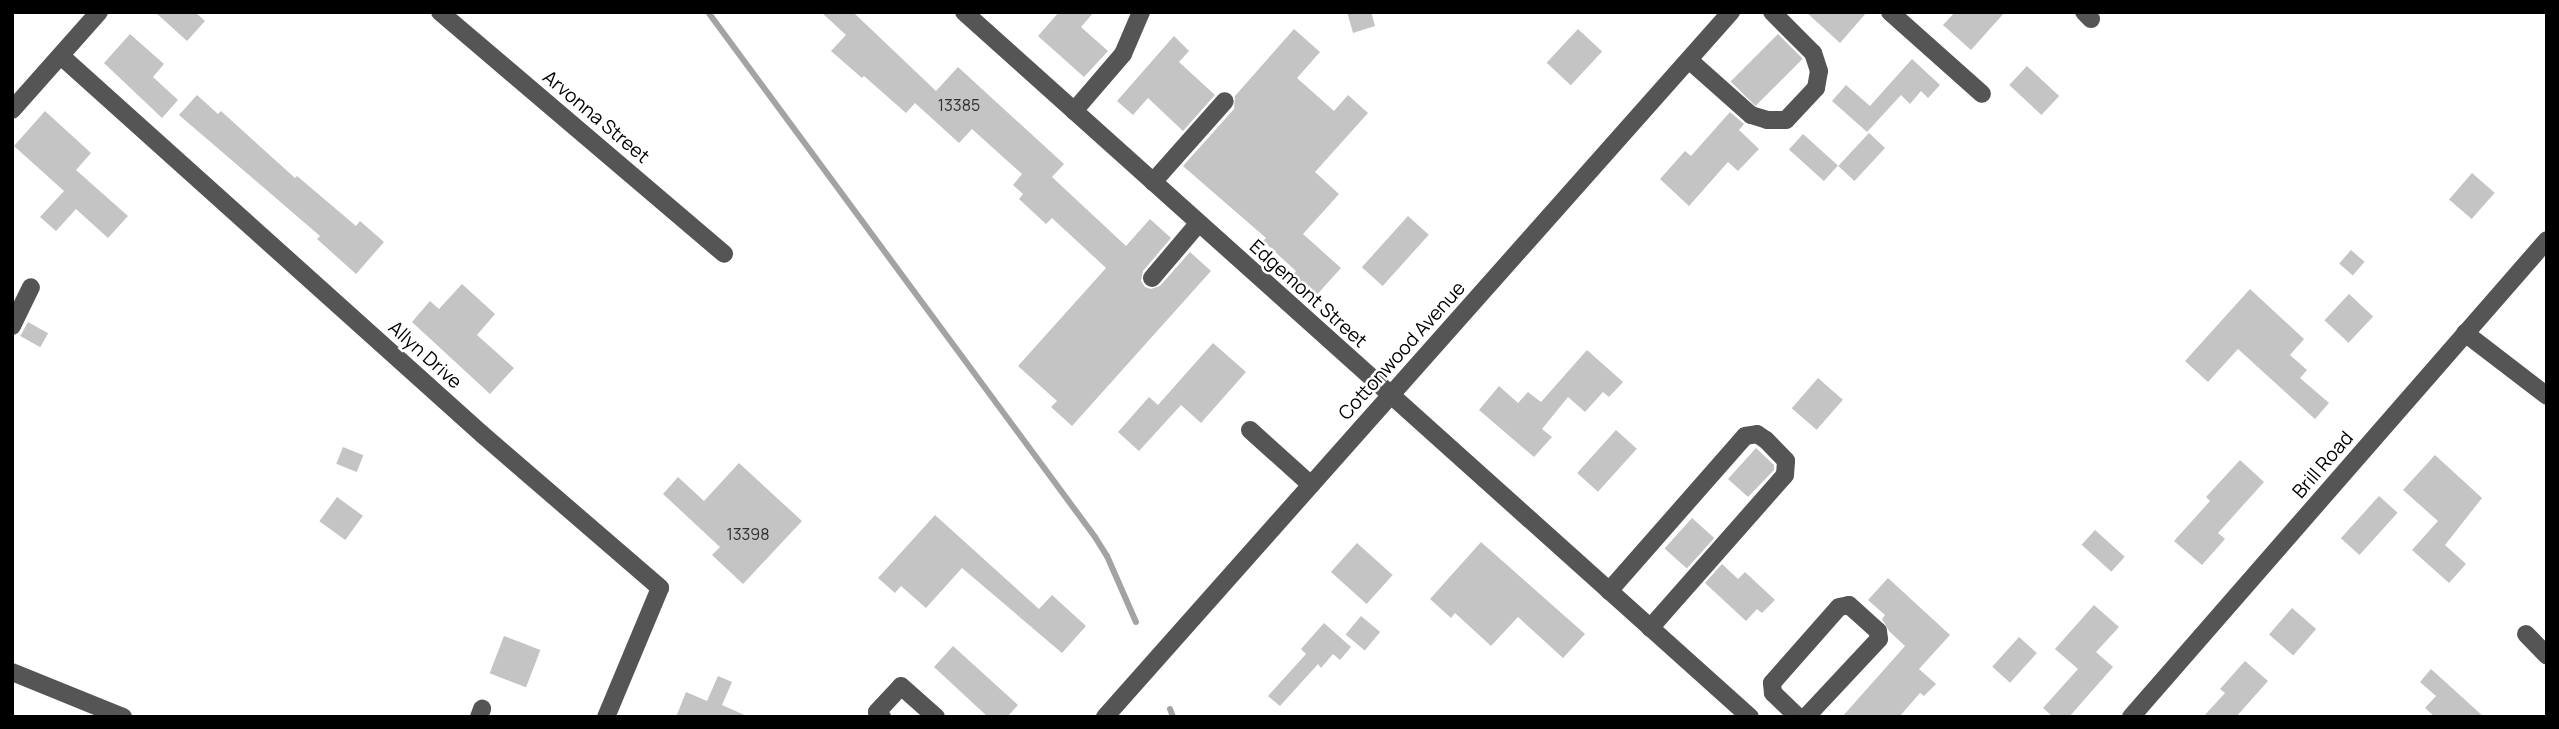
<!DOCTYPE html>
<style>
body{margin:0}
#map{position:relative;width:2559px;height:729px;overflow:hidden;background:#fff;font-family:Manrope,sans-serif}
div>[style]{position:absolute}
.stream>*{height:6px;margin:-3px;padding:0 3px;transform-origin:3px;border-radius:3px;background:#a3a3a3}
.building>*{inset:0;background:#c4c4c4;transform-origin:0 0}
.minor>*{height:18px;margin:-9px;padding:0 9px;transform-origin:9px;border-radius:9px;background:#555}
span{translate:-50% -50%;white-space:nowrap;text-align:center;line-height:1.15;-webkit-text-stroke:5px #fff;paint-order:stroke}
.number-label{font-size:16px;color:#313131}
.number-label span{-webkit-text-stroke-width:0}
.street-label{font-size:19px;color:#000}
.frame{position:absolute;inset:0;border:14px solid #000;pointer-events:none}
</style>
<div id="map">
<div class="stream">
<i style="left:708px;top:12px;width:652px;rotate:53.6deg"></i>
<i style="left:1095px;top:537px;width:22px;rotate:58deg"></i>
<i style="left:1107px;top:556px;width:72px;rotate:66.3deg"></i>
<i style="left:1170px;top:709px;width:9px;rotate:69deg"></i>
</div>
<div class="building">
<i style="clip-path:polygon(155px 12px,195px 12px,205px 21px,187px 41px)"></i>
<i style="clip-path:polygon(821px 12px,853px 12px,936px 91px,958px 67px,1064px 164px,1052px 177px,1126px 246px,1150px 219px,1171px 238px,1143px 271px,1141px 281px,1145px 287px,1151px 289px,1160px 286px,1190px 252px,1211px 271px,1072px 426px,1051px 407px,1057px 401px,1018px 366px,1106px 268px,1052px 218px,1046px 224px,1019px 199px,1023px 194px,1013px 185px,1022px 174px,972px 129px,959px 143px,915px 103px,906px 113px,864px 76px,862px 78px,831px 51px,846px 35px)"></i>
<i style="clip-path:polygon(1059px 12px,1094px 12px,1081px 27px,1108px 51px,1084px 77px,1038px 36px)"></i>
<i style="clip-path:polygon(1347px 12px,1371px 12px,1375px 26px,1353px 33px)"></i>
<i style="clip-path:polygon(1806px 12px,1867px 12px,1840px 43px)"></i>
<i style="clip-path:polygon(1955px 12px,2005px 12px,1971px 50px,1943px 25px)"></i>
<i style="clip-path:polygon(1294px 29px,1320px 52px,1297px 78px,1334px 111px,1348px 95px,1368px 113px,1315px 172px,1339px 194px,1303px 234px,1341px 268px,1313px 299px,1289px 278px,1296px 271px,1263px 241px,1266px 238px,1183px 166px,1234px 109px,1235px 96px)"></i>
<i style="left:1578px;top:29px;width:33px;height:46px;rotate:43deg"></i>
<i style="clip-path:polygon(130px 34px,164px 64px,153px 77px,178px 100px,162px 118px,104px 63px)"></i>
<i style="left:1778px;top:34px;width:35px;height:67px;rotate:45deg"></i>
<i style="clip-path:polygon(1174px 36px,1189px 51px,1179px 62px,1215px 95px,1183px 131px,1148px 98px,1133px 115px,1117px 101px)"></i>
<i style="clip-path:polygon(1912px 59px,1940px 85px,1928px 98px,1921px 91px,1910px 104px,1901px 95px,1867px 132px,1832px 101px,1846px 85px,1870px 106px)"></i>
<i style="left:2027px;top:66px;width:44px;height:26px;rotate:43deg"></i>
<i style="clip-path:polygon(197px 95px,218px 114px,221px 111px,295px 178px,297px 176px,356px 226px,360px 221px,384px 242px,356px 274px,317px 239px,320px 236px,179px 115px)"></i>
<i style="clip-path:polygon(45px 111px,91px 153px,76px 170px,128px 216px,108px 238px,76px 209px,56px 231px,40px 217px,64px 191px,14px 146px)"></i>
<i style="clip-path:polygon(1730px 112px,1744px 124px,1739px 130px,1759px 149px,1738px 171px,1728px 162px,1689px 206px,1660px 179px,1685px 151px,1691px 156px)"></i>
<i style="left:1869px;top:133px;width:22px;height:45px;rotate:43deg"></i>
<i style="left:1803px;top:134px;width:47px;height:21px;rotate:42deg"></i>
<i style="left:2472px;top:173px;width:30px;height:35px;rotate:41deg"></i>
<i style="left:1408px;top:216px;width:28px;height:69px;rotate:42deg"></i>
<i style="left:2351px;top:250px;width:18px;height:18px;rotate:41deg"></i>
<i style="clip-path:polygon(462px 284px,495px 314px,477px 335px,514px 368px,490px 394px,412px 322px,430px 301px,439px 309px)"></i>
<i style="clip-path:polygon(2250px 289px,2304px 339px,2290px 355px,2307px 370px,2300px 378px,2329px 403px,2315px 419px,2238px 349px,2208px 382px,2185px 361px)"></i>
<i style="left:2349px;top:294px;width:33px;height:36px;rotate:43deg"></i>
<i style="left:28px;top:322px;width:23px;height:16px;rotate:29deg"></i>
<i style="clip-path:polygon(1213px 343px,1246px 372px,1201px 423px,1181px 405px,1139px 451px,1118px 432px,1149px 397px,1158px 405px)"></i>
<i style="clip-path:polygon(1587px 350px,1623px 382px,1609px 397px,1603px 392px,1585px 412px,1568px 397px,1542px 429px,1552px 437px,1534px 457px,1479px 410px,1499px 386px,1518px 403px,1528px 392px,1541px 402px)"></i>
<i style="left:1818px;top:378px;width:33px;height:40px;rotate:41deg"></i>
<i style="left:1616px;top:430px;width:28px;height:58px;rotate:42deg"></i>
<i style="left:343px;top:447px;width:22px;height:18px;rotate:22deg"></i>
<i style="clip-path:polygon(1756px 448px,1774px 465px,1774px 470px,1748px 497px,1728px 479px)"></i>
<i style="clip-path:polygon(2435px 455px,2482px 498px,2445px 545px,2466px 564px,2449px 583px,2412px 550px,2438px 521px,2403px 490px)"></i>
<i style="clip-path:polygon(2240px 460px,2264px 482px,2218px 533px,2225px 539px,2202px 565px,2174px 541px,2210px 501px,2206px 497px)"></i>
<i style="clip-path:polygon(739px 463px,802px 521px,743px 584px,712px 555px,720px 547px,663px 494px,678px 477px,704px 501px)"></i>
<i style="left:2379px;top:496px;width:25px;height:57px;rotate:42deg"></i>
<i style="left:337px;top:497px;width:32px;height:30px;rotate:36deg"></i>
<i style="clip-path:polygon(935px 515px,1039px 609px,1052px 595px,1086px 626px,1062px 653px,962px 568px,926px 608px,901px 586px,895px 593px,878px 578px)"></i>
<i style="left:1692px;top:518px;width:30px;height:41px;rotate:42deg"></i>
<i style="left:2095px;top:530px;width:40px;height:20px;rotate:42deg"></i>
<i style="clip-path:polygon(1481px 542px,1585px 634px,1563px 658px,1518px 617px,1491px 646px,1455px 613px,1451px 618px,1430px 599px)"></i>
<i style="left:1357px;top:543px;width:48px;height:39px;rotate:42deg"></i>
<i style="clip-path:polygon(1722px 564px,1738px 579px,1745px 572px,1775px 600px,1762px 613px,1757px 609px,1746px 621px,1705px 583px)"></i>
<i style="clip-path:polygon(1888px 578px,1950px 635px,1919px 669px,1936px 684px,1924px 696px,1920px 693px,1899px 717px,1842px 717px,1905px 646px,1889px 631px,1882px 619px,1885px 615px,1868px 600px)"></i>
<i style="clip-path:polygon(2094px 605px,2119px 627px,2096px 652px,2113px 667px,2069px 717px,2053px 717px,2043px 708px,2078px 669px,2055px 649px)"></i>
<i style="left:2292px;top:608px;width:32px;height:35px;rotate:41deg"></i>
<i style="left:1361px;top:616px;width:25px;height:24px;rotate:40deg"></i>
<i style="clip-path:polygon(1324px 623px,1351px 647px,1340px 660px,1333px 654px,1321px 668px,1318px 664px,1280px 706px,1268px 696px,1306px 654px,1301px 649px)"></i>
<i style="left:504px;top:636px;width:39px;height:40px;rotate:21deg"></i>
<i style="left:2019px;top:637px;width:24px;height:40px;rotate:42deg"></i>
<i style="clip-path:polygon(953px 646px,1018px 705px,1007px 717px,988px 717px,934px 667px)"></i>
<i style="clip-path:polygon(2245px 661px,2268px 681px,2236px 717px,2203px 717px,2225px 693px,2220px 689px)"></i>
<i style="clip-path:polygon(2431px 669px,2484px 717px,2435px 717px,2425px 708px,2436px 696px,2420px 682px)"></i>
<i style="clip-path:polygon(718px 676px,732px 682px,722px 705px,749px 717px,676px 717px,686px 692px,707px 701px)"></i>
</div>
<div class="minor">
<i style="left:440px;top:12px;width:373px;rotate:40.4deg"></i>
<i style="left:964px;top:12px;width:1056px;rotate:41.89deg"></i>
<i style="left:1890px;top:12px;width:123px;rotate:41.7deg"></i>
<i style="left:2084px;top:12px;width:10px;rotate:45deg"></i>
<i style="left:61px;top:56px;width:567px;rotate:41.93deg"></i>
<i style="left:483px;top:435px;width:234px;rotate:40.8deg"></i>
<i style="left:660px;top:588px;width:140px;rotate:112.7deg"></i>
<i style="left:1689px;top:60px;width:83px;rotate:41.6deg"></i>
<i style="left:1751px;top:115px;width:17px;rotate:17deg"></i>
<i style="left:1767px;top:120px;width:19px"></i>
<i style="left:1786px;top:120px;width:44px;rotate:-46.8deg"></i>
<i style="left:1816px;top:88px;width:17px;rotate:-80deg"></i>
<i style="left:1819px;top:71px;width:19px;rotate:-108deg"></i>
<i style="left:1813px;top:53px;width:58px;rotate:-135deg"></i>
<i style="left:12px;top:110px;width:131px;rotate:-48.4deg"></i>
<i style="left:1074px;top:111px;width:75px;rotate:-49.3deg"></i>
<i style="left:1123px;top:54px;width:46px;rotate:-66.8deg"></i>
<i style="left:1153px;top:182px;width:108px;rotate:-48.4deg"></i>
<i style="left:1152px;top:278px;width:71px;rotate:-49.6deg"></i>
<i style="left:12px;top:326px;width:43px;rotate:-64deg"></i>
<i style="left:2465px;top:333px;width:103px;rotate:37.5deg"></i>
<i style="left:1250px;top:430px;width:82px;rotate:42deg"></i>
<i style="left:1609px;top:591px;width:206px;rotate:-48.7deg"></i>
<i style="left:1745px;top:436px;width:12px;rotate:-9deg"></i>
<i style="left:1757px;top:434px;width:11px;rotate:34deg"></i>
<i style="left:1766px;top:440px;width:29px;rotate:46deg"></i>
<i style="left:1786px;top:461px;width:14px;rotate:94deg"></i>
<i style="left:1785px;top:475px;width:204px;rotate:131.4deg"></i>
<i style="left:2526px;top:634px;width:30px;rotate:46deg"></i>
<i style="left:12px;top:672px;width:120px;rotate:22.1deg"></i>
<i style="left:479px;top:717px;width:9px;rotate:-69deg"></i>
<i style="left:882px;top:717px;width:7px;rotate:-135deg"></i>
<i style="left:877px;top:712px;width:35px;rotate:-47deg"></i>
<i style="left:901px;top:686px;width:47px;rotate:41.5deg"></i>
<i style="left:1105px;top:717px;width:943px;rotate:-48.4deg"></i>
<i style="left:1798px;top:717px;width:35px;rotate:-136deg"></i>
<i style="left:1773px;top:693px;width:10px;rotate:-96deg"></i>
<i style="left:1772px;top:683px;width:101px;rotate:-48.6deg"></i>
<i style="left:1839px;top:607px;width:10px;rotate:-11deg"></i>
<i style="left:1849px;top:605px;width:39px;rotate:42deg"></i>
<i style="left:1878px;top:631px;width:8px;rotate:83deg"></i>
<i style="left:1879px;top:639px;width:107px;rotate:133.1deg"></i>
<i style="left:2131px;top:717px;width:633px;rotate:-48.91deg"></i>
</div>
<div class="number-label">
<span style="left:959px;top:105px">13385</span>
<span style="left:748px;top:534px">13398</span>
</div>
<div class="street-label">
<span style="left:596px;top:117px;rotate:40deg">Arvonna Street</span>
<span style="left:1308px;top:294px;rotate:42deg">Edgemont Street</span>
<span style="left:1402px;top:351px;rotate:-48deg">Cottonwood Avenue</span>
<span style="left:425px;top:355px;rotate:42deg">Allyn Drive</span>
<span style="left:2323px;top:465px;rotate:-49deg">Brill Road</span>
</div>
<div class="frame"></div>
</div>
